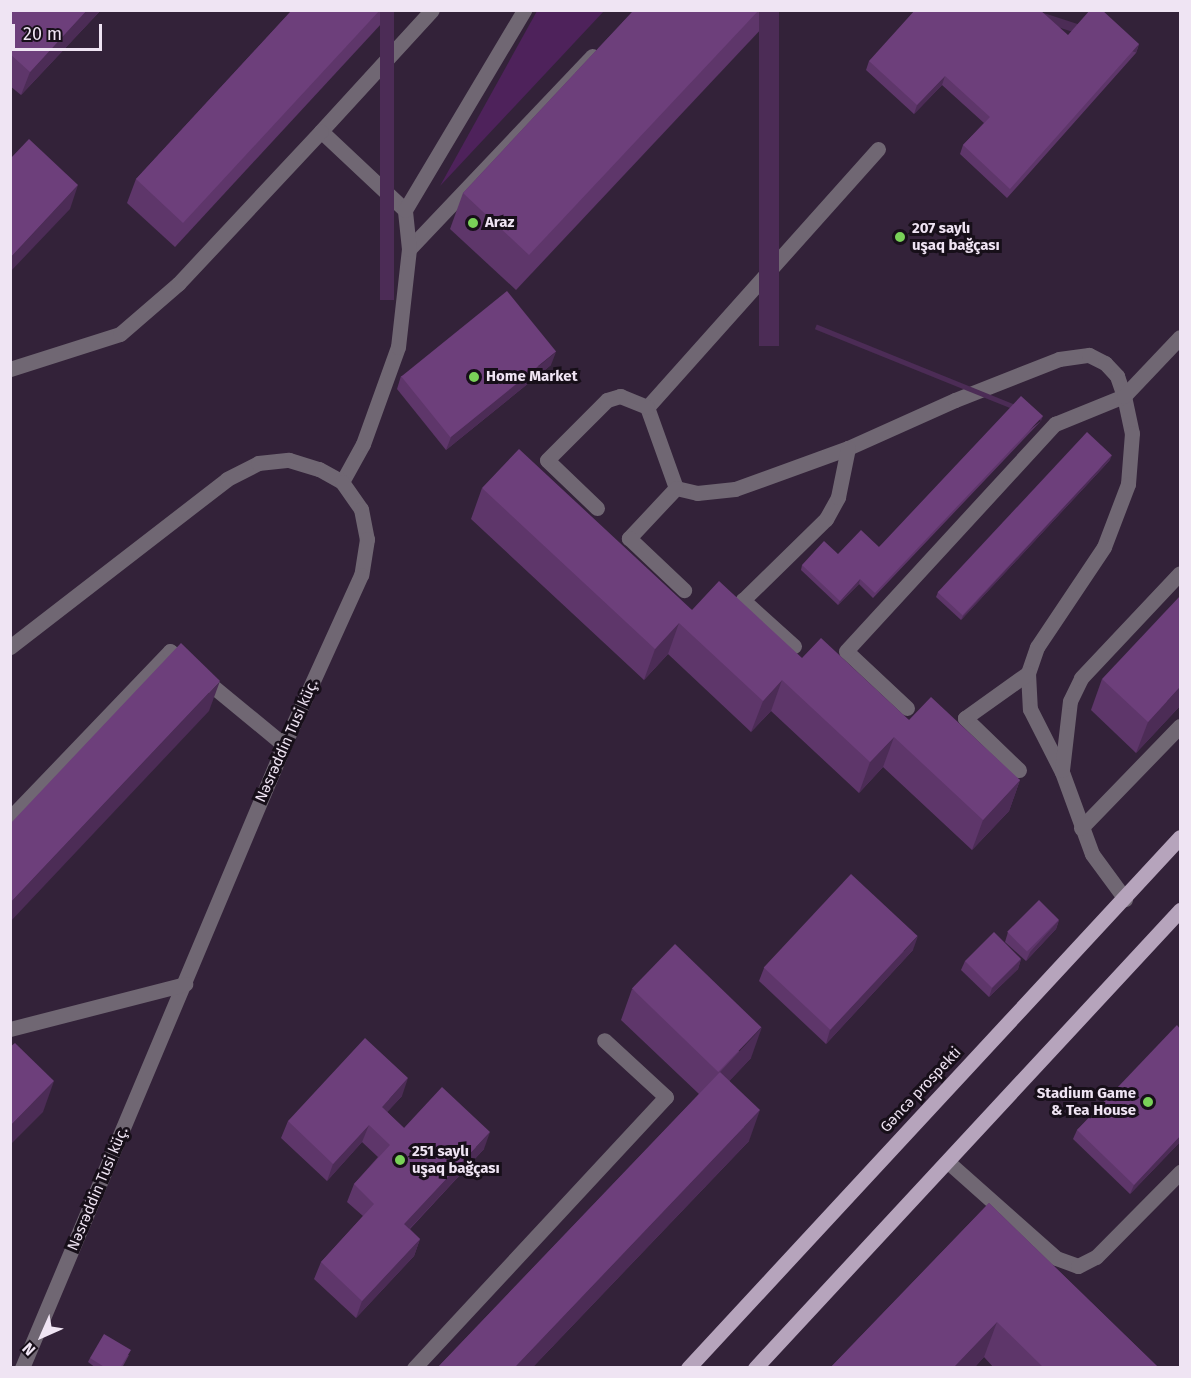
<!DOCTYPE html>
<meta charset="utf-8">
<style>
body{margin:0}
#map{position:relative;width:1191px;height:1378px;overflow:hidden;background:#332239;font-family:"Fira Sans",sans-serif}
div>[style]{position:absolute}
.green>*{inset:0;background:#4e225b}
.minor>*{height:15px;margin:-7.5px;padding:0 7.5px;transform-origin:7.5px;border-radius:7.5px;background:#706773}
.major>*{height:15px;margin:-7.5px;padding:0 7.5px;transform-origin:7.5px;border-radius:7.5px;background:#b6a4bc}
.wall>*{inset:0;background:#5e366a}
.shaded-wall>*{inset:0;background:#4c2c56;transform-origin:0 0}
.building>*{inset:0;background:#6d3f7b;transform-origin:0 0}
.dots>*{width:16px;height:16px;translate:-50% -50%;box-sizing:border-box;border:3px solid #170f19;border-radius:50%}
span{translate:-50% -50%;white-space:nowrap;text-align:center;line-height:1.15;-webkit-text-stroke:6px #170f19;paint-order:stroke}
.poi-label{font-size:15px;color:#efe4f3;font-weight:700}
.left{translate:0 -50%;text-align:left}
.right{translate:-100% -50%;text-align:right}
.street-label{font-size:15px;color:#efe4f3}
.frame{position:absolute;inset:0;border:12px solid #efe4f3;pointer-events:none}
.north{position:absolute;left:12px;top:1306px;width:60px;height:60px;-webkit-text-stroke:4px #170f19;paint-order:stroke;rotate:225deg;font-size:16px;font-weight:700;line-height:24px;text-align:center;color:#efe4f3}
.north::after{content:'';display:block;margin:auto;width:21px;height:27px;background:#efe4f3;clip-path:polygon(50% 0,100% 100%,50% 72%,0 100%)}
.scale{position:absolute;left:12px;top:24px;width:90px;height:27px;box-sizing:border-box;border:3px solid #efe4f3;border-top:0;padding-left:8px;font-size:18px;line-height:21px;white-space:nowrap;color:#efe4f3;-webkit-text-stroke:4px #170f19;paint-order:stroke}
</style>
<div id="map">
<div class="green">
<i style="clip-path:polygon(537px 11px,604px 11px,440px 186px)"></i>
</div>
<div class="minor">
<i style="left:878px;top:149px;width:346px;rotate:131.8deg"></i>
<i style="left:647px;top:407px;width:86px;rotate:70.3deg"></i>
<i style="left:676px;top:488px;width:22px;rotate:13deg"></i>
<i style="left:697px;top:493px;width:38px;rotate:-6deg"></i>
<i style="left:735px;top:489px;width:120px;rotate:-19.9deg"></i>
<i style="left:848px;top:448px;width:117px;rotate:-24.2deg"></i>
<i style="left:955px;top:400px;width:112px;rotate:-21.5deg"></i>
<i style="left:1059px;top:359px;width:30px;rotate:-8deg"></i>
<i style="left:1089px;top:355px;width:18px;rotate:27deg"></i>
<i style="left:1105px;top:363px;width:18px;rotate:47deg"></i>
<i style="left:1117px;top:376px;width:21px;rotate:71deg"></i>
<i style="left:1124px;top:396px;width:38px;rotate:78deg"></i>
<i style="left:1132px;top:433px;width:51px;rotate:94.5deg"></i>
<i style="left:1128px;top:484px;width:67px;rotate:110.9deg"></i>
<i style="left:1104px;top:547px;width:120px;rotate:123.8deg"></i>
<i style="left:1037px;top:647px;width:28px;rotate:109deg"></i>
<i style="left:1028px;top:673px;width:36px;rotate:87deg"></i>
<i style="left:1030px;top:709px;width:71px;rotate:63.1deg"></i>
<i style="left:1062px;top:772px;width:87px;rotate:69.9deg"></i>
<i style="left:1092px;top:854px;width:56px;rotate:53.7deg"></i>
<i style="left:405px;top:210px;width:115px;rotate:-136.8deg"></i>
<i style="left:321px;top:131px;width:164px;rotate:-47.5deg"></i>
<i style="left:409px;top:249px;width:266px;rotate:-46.5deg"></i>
<i style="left:10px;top:369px;width:115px;rotate:-17.7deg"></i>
<i style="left:120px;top:334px;width:77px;rotate:-40.8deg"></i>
<i style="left:178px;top:284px;width:209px;rotate:-46.9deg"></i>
<i style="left:342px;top:482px;width:43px;rotate:-61.1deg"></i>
<i style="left:363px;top:444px;width:103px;rotate:-70.2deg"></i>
<i style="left:398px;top:347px;width:99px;rotate:-83.6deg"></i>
<i style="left:409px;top:249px;width:39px;rotate:-96deg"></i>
<i style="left:405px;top:210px;width:233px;rotate:-59.2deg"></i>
<i style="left:676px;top:488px;width:69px;rotate:133.2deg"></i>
<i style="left:629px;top:538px;width:76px;rotate:43.4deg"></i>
<i style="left:597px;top:508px;width:69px;rotate:-136.2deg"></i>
<i style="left:547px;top:460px;width:85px;rotate:-45deg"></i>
<i style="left:607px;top:400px;width:14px;rotate:-17deg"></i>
<i style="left:620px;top:396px;width:29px;rotate:22deg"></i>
<i style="left:794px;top:646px;width:69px;rotate:-138deg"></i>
<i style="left:743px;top:600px;width:116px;rotate:-44.3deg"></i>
<i style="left:826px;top:519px;width:25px;rotate:-61deg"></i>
<i style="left:838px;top:497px;width:50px;rotate:-78.5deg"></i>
<i style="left:10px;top:647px;width:274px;rotate:-37.7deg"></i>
<i style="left:227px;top:479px;width:35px;rotate:-27deg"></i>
<i style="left:258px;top:463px;width:31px;rotate:-6deg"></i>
<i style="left:289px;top:460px;width:31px;rotate:17deg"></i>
<i style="left:319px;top:469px;width:26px;rotate:29deg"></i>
<i style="left:342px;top:482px;width:33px;rotate:55deg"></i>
<i style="left:361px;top:509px;width:31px;rotate:79deg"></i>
<i style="left:367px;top:539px;width:36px;rotate:99deg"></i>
<i style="left:361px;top:575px;width:187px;rotate:114.4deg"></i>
<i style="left:284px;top:745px;width:676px;rotate:112.81deg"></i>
<i style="left:907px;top:708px;width:83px;rotate:-136.9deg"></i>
<i style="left:846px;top:651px;width:309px;rotate:-47.4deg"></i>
<i style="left:1055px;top:424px;width:74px;rotate:-22.1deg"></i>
<i style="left:1124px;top:396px;width:81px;rotate:-46.5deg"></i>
<i style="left:1019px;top:770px;width:75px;rotate:-136.1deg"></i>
<i style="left:965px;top:718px;width:77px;rotate:-35.5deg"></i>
<i style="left:1062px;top:770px;width:69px;rotate:-83.4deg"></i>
<i style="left:1070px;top:701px;width:25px;rotate:-64deg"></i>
<i style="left:1081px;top:678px;width:144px;rotate:-46.7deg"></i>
<i style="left:10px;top:818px;width:231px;rotate:-46.2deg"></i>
<i style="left:170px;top:651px;width:148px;rotate:39.5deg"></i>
<i style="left:1081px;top:828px;width:142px;rotate:-45.9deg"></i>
<i style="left:10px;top:1029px;width:181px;rotate:-14.4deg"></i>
<i style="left:948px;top:1162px;width:144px;rotate:41.6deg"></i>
<i style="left:1056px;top:1258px;width:23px;rotate:20deg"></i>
<i style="left:1078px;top:1266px;width:20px;rotate:-27deg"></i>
<i style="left:1096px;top:1257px;width:120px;rotate:-45.3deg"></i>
<i style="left:414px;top:1368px;width:370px;rotate:-47.1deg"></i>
<i style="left:666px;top:1097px;width:84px;rotate:-137.4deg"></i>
</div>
<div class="major">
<i style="left:688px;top:1368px;width:724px;rotate:-47.18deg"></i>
<i style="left:755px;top:1368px;width:625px;rotate:-47.14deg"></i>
</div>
<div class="wall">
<i style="clip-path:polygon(10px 10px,101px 10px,21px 95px,10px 86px)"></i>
<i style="clip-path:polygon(292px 10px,394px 10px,175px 247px,127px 203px,136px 179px)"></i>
<i style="clip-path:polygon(634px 10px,779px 10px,516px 290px,450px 229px,463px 193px)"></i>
<i style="clip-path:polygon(1068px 35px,1139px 44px,1136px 53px,1007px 198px,960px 154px,963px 145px,984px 123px,942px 85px,914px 114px,866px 70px,869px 61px)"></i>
<i style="clip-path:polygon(551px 365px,446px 450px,397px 389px,401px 376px)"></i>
<i style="clip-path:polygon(1041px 421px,873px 598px,859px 584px,838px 605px,801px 570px,802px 565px,879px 547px)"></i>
<i style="clip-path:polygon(1110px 460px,961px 620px,936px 597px,938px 592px)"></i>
<i style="clip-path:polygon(482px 488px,692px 610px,802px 658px,909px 720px,1020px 780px,1009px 811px,972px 850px,883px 767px,859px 793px,771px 711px,751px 732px,668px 654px,644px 680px,471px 519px)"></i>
<i style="clip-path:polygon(1102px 679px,1180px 706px,1136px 753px,1091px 710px)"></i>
<i style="clip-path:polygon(1059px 920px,1056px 929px,1026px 961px,1005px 942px,1008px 932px)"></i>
<i style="clip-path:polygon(913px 950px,826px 1044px,759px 981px,764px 968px)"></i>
<i style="clip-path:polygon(1021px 959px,1018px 969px,989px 997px,961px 970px,965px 961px)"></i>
<i style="clip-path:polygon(632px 989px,751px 1058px,729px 1081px,749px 1141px,532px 1368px,439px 1368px,439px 1366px,699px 1094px,621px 1020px)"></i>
<i style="clip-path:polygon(1180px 1029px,1180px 1142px,1130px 1194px,1073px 1139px,1077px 1130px)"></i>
<i style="clip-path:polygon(402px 1096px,387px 1112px,404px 1128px,484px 1149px,410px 1229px,420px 1239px,414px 1256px,356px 1318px,314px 1279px,321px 1262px,363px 1216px,347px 1202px,354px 1184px,378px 1157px,362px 1142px,327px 1181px,281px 1138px,288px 1121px)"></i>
<i style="clip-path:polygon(989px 1203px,1159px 1368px,994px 1368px,984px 1357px,974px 1368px,830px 1368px)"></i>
<i style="clip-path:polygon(129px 1355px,122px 1368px,96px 1368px,88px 1362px,90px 1358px)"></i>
</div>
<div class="shaded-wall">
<i style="clip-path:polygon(87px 10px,101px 10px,21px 95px,30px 72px)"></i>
<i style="left:380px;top:10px;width:14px;height:290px"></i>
<i style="left:759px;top:10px;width:20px;height:336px"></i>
<i style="left:1139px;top:44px;width:9px;height:194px;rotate:108deg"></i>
<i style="clip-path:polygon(945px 76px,942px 85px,914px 114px,917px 105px)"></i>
<i style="clip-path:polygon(78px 185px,70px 209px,10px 272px,10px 258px)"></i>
<i style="clip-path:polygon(556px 352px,551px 365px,446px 450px,451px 437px)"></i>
<i style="left:1043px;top:416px;width:5px;height:244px;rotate:112deg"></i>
<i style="clip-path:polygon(1112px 455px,1110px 460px,961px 620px,963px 616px)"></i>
<i style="clip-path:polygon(860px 579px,859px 584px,838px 605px,840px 601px)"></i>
<i style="clip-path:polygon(679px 623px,668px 654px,644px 680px,655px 649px)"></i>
<i style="clip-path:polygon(782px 680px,771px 711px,751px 732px,763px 701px)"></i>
<i style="clip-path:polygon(220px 681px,209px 711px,10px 922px,10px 903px)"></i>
<i style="clip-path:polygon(1180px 687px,1180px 706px,1136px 753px,1148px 722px)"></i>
<i style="clip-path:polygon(894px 737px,883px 767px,859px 793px,870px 762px)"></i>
<i style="clip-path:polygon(1020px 780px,1009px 811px,972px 850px,983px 820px)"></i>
<i style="clip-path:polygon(1059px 920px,1056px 929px,1026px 961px,1030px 952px)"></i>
<i style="clip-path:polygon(918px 936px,913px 950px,826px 1044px,830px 1030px)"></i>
<i style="clip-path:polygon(1021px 959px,1018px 969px,989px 997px,992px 988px)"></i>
<i style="clip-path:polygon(762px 1027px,751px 1058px,709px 1103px,720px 1072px)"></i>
<i style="clip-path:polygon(408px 1078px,402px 1096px,376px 1124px,382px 1107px)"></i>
<i style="clip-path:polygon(54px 1081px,43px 1112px,10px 1145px,10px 1126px)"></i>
<i style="clip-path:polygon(760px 1110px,749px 1141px,532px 1368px,514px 1368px)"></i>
<i style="clip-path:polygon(369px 1125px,362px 1142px,327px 1181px,333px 1164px)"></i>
<i style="clip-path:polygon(490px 1132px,484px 1149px,398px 1241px,404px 1224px)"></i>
<i style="clip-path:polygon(1180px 1136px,1180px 1142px,1130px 1194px,1134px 1185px)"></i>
<i style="clip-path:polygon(420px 1239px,414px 1256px,356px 1318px,362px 1301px)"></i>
<i style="clip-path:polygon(997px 1322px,984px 1357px,974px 1368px,953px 1368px)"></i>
</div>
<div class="building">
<i style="clip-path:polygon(10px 10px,87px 10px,30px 72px,10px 54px)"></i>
<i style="clip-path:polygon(292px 10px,380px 10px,183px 223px,136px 179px)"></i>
<i style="clip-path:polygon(634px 10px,759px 10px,529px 255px,463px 193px)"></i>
<i style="clip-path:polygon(915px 10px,1040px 10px,1068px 35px,1090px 10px,1102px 10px,1139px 44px,1010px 189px,963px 145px,990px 117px,945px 76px,917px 105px,869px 61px)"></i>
<i style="clip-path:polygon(29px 139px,78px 185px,10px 258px,10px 159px)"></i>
<i style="left:507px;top:291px;width:78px;height:136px;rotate:51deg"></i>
<i style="clip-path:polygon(1021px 396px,1043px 416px,875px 593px,860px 579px,840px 601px,802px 565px,824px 541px,838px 554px,861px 530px,879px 547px)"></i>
<i style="left:1087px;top:432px;width:34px;height:219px;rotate:43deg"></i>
<i style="clip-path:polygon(519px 449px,692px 610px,719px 581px,802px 658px,821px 638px,909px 720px,931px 697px,1020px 780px,983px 820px,894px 737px,870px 762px,782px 680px,763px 701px,679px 623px,655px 649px,482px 488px)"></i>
<i style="clip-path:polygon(1180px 596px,1180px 687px,1148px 722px,1102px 679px)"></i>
<i style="clip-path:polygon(181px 643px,220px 681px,10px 903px,10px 824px)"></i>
<i style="left:851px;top:874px;width:91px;height:128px;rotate:43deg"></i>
<i style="left:1039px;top:900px;width:28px;height:45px;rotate:45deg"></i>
<i style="left:994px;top:932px;width:38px;height:41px;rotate:45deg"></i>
<i style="left:675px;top:944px;width:120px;height:62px;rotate:44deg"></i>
<i style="clip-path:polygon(1177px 1025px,1180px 1029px,1180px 1136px,1134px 1185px,1077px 1130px)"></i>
<i style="clip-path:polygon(365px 1038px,408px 1078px,382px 1107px,404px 1128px,442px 1087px,490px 1132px,404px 1224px,420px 1239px,362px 1301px,321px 1262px,374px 1204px,354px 1184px,390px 1145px,369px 1125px,333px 1164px,288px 1121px)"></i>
<i style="clip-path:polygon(15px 1043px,54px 1081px,10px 1126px,10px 1047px)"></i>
<i style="clip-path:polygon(720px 1072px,760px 1110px,514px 1368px,441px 1368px,439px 1366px)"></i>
<i style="clip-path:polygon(989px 1203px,1159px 1368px,1044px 1368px,997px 1322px,953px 1368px,830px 1368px)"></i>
<i style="clip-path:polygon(104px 1334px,131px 1350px,120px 1368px,106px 1368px,90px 1358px)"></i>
</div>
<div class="dots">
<i style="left:473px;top:223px;background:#79d158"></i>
<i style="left:900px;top:237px;background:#79d158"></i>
<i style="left:474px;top:377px;background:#79d158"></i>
<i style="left:1148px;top:1102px;background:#79d158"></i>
<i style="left:400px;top:1160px;background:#79d158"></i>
</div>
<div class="poi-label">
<span class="left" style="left:485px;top:223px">Araz</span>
<span class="left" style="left:912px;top:237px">207 saylı<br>uşaq bağçası</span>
<span class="left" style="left:486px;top:377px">Home Market</span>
<span class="right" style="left:1136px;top:1102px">Stadium Game<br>&amp; Tea House</span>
<span class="left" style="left:412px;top:1160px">251 saylı<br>uşaq bağçası</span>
</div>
<div class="street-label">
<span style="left:287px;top:741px;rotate:-66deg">Nəsrəddin Tusi küç.</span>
<span style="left:921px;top:1090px;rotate:-47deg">Gəncə prospekti</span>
<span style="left:98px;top:1189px;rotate:-67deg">Nəsrəddin Tusi küç.</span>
</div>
<div class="frame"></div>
<div class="north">N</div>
<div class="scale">20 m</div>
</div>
